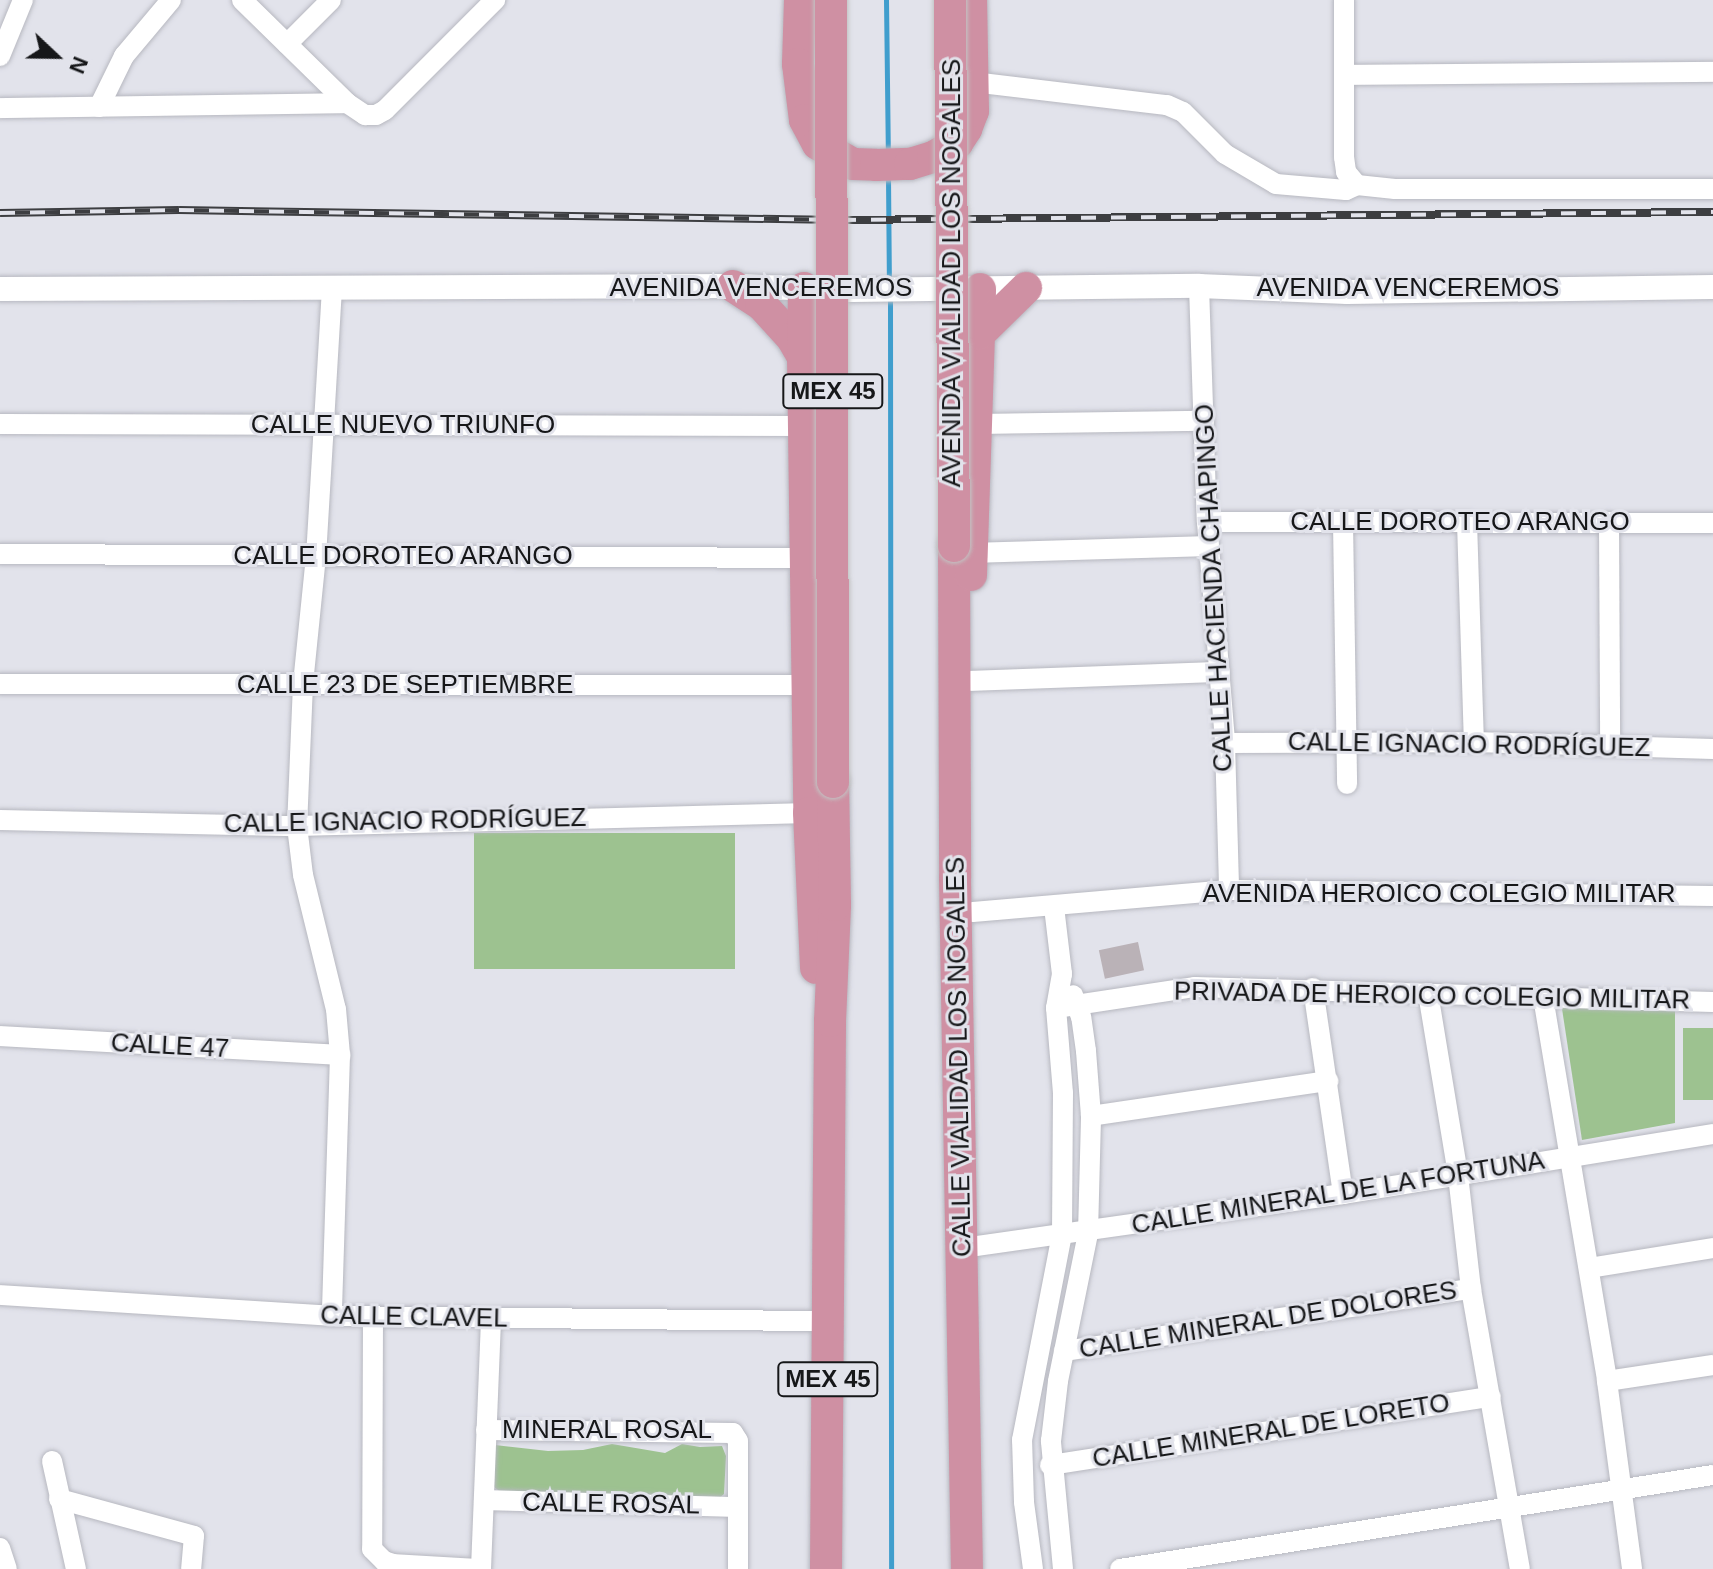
<!DOCTYPE html>
<meta charset="utf-8">
<style>
body{margin:0}
#map{position:relative;width:1713px;height:1569px;overflow:hidden;background:#e2e3eb;font-family:Helvetica,sans-serif}
div>[style]{position:absolute}
.green>*{inset:0;background:#9dc290;transform-origin:0 0}
.stream>*{height:5px;margin:-2.5px;padding:0 2.5px;transform-origin:2.5px;border-radius:2.5px;background:#409ecd}
.building>*{inset:0;background:#bab2b7;transform-origin:0 0}
.roads{filter:drop-shadow(0 0 2px #b7b8c0) drop-shadow(0 0 2px #b7b8c0)}
.minor>*{height:20px;margin:-10px;padding:0 10px;transform-origin:10px;border-radius:10px;background:#fff}
.tertiary>*{height:24px;margin:-12px;padding:0 12px;transform-origin:12px;border-radius:12px;background:#fff}
.trunk>*{height:32px;margin:-16px;padding:0 16px;transform-origin:16px;border-radius:16px;background:#cf90a3}
.rail>*{height:8px;margin-top:-4px;transform-origin:0;background:repeating-linear-gradient(90deg,#e2e3eb 0 15px,#3d3e41 0 30px);box-sizing:border-box;border-block:2px solid #3d3e41}
.bridges{filter:drop-shadow(0 0 2px #c2c3c3) drop-shadow(0 0 2px #c2c3c3)}
.trunk-bridge>*{height:32px;margin:-16px;padding:0 16px;transform-origin:16px;border-radius:16px;background:#cf90a3}
span{translate:-50% -50%;white-space:nowrap;text-align:center;line-height:1.15;-webkit-text-stroke:6px #e2e3eb;paint-order:stroke}
.shield-label span{padding:2px 6px;background:#e2e3eb;border:2px solid;border-radius:6px;-webkit-text-stroke-width:0}
.shield-label{font-size:24px;color:#161719;font-weight:700}
.street-label{font-size:26px;color:#161719}
.north{position:absolute;left:16px;top:16px;width:80px;height:80px;-webkit-text-stroke:6px #e2e3eb;paint-order:stroke;rotate:112deg;font-size:22px;font-weight:700;line-height:32px;text-align:center;color:#161719}
.north::after{content:'';display:block;margin:auto;width:28px;height:36px;background:#161719;clip-path:polygon(50% 0,100% 100%,50% 72%,0 100%)}
</style>
<div id="map">
<div class="green">
<i style="left:735px;top:833px;width:136px;height:261px;rotate:90deg"></i>
<i style="clip-path:polygon(1561px 1002px,1675px 1007px,1675px 1123px,1582px 1140px)"></i>
<i style="left:1683px;top:1028px;width:30px;height:72px"></i>
<i style="clip-path:polygon(612px 1444px,665px 1453px,682px 1444px,700px 1447px,722px 1446px,726px 1456px,724px 1494px,718px 1499px,502px 1493px,494px 1487px,495px 1445px,548px 1451px,583px 1450px)"></i>
</div>
<div class="stream">
<i style="left:886px;top:0;width:155px;rotate:89.3deg"></i>
<i style="left:888px;top:177px;width:106px;rotate:89.5deg"></i>
<i style="left:890px;top:297px;width:1272px;rotate:89.95deg"></i>
</div>
<div class="building">
<i style="left:1138px;top:942px;width:29px;height:40px;rotate:78deg"></i>
</div>
<div class="roads">
<div class="minor">
<i style="left:242px;top:0;width:147px;rotate:44.4deg"></i>
<i style="left:347px;top:103px;width:22px;rotate:34deg"></i>
<i style="left:365px;top:115px;width:11px"></i>
<i style="left:376px;top:115px;width:10px;rotate:-29deg"></i>
<i style="left:385px;top:110px;width:156px;rotate:-45deg"></i>
<i style="left:1344px;top:0;width:157px;rotate:90deg"></i>
<i style="left:1344px;top:157px;width:15px;rotate:82deg"></i>
<i style="left:1346px;top:172px;width:17px;rotate:50deg"></i>
<i style="left:287px;top:44px;width:62px;rotate:-45deg"></i>
<i style="left:0;top:56px;width:61px;rotate:-67.7deg"></i>
<i style="left:1345px;top:75px;width:368px;rotate:-0.5deg"></i>
<i style="left:973px;top:82px;width:195px;rotate:6.8deg"></i>
<i style="left:1167px;top:105px;width:17px;rotate:24deg"></i>
<i style="left:1183px;top:112px;width:59px;rotate:45deg"></i>
<i style="left:1225px;top:154px;width:59px;rotate:30.5deg"></i>
<i style="left:1276px;top:184px;width:70px;rotate:4.9deg"></i>
<i style="left:1346px;top:190px;width:12px;rotate:-24deg"></i>
<i style="left:99px;top:107px;width:57px;rotate:-63.9deg"></i>
<i style="left:124px;top:56px;width:73px;rotate:-50deg"></i>
<i style="left:0;top:108px;width:347px;rotate:-0.8deg"></i>
<i style="left:1357px;top:185px;width:38px;rotate:6deg"></i>
<i style="left:1395px;top:189px;width:318px"></i>
<i style="left:1199px;top:286px;width:236px;rotate:88.1deg"></i>
<i style="left:1207px;top:522px;width:222px;rotate:85.3deg"></i>
<i style="left:1225px;top:743px;width:147px;rotate:88.4deg"></i>
<i style="left:332px;top:288px;width:268px;rotate:93.4deg"></i>
<i style="left:316px;top:556px;width:129px;rotate:95.8deg"></i>
<i style="left:303px;top:684px;width:142px;rotate:92.4deg"></i>
<i style="left:297px;top:826px;width:49px;rotate:83deg"></i>
<i style="left:303px;top:875px;width:138px;rotate:76.2deg"></i>
<i style="left:336px;top:1009px;width:46px;rotate:85deg"></i>
<i style="left:340px;top:1055px;width:261px;rotate:91.8deg"></i>
<i style="left:0;top:424px;width:806px;rotate:0.14deg"></i>
<i style="left:976px;top:424px;width:228px;rotate:-0.8deg"></i>
<i style="left:1207px;top:522px;width:506px;rotate:0.11deg"></i>
<i style="left:1343px;top:522px;width:262px;rotate:89.1deg"></i>
<i style="left:1467px;top:522px;width:220px;rotate:88.2deg"></i>
<i style="left:1609px;top:522px;width:222px;rotate:89.7deg"></i>
<i style="left:971px;top:553px;width:238px;rotate:-1.7deg"></i>
<i style="left:0;top:554px;width:806px;rotate:0.28deg"></i>
<i style="left:971px;top:681px;width:249px;rotate:-2.1deg"></i>
<i style="left:0;top:684px;width:809px;rotate:0.07deg"></i>
<i style="left:1225px;top:743px;width:249px;rotate:-0.2deg"></i>
<i style="left:1474px;top:742px;width:239px;rotate:1.7deg"></i>
<i style="left:0;top:820px;width:297px;rotate:1.2deg"></i>
<i style="left:297px;top:826px;width:512px;rotate:-1.45deg"></i>
<i style="left:973px;top:912px;width:257px;rotate:-4.9deg"></i>
<i style="left:1229px;top:890px;width:484px;rotate:0.7deg"></i>
<i style="left:1313px;top:988px;width:208px;rotate:81.7deg"></i>
<i style="left:1428px;top:993px;width:184px;rotate:80.6deg"></i>
<i style="left:1458px;top:1175px;width:115px;rotate:83.5deg"></i>
<i style="left:1471px;top:1289px;width:284px;rotate:80.1deg"></i>
<i style="left:1543px;top:997px;width:389px;rotate:80.5deg"></i>
<i style="left:1607px;top:1381px;width:190px;rotate:82.4deg"></i>
<i style="left:1056px;top:1008px;width:141px;rotate:-8.6deg"></i>
<i style="left:1195px;top:987px;width:518px;rotate:1.66deg"></i>
<i style="left:0;top:1036px;width:341px;rotate:3.2deg"></i>
<i style="left:1091px;top:1116px;width:240px;rotate:-8.4deg"></i>
<i style="left:963px;top:1248px;width:384px;rotate:-8.1deg"></i>
<i style="left:1343px;top:1194px;width:375px;rotate:-9.2deg"></i>
<i style="left:1589px;top:1268px;width:126px;rotate:-9.2deg"></i>
<i style="left:0;top:1295px;width:333px;rotate:3.6deg"></i>
<i style="left:332px;top:1316px;width:497px;rotate:0.6deg"></i>
<i style="left:373px;top:1317px;width:232px;rotate:90.2deg"></i>
<i style="left:372px;top:1549px;width:17px;rotate:45deg"></i>
<i style="left:384px;top:1561px;width:9px;rotate:18deg"></i>
<i style="left:393px;top:1564px;width:83px;rotate:3.4deg"></i>
<i style="left:1064px;top:1351px;width:412px;rotate:-8.7deg"></i>
<i style="left:1607px;top:1381px;width:107px;rotate:-8.6deg"></i>
<i style="left:486px;top:1430px;width:247px;rotate:0.7deg"></i>
<i style="left:733px;top:1433px;width:9px;rotate:58deg"></i>
<i style="left:738px;top:1441px;width:128px;rotate:90deg"></i>
<i style="left:52px;top:1461px;width:111px;rotate:77.5deg"></i>
<i style="left:1050px;top:1465px;width:446px;rotate:-8.8deg"></i>
<i style="left:59px;top:1499px;width:140px;rotate:15.3deg"></i>
<i style="left:194px;top:1536px;width:33px;rotate:95deg"></i>
<i style="left:484px;top:1500px;width:254px;rotate:1.6deg"></i>
<i style="left:0;top:1548px;width:22px;rotate:72deg"></i>
<i style="left:481px;top:1569px;width:250px;rotate:-87.7deg"></i>
<i style="left:1033px;top:1569px;width:68px;rotate:-97.7deg"></i>
<i style="left:1024px;top:1502px;width:62px;rotate:-91.8deg"></i>
<i style="left:1022px;top:1440px;width:209px;rotate:-79deg"></i>
<i style="left:1062px;top:1235px;width:142px;rotate:-89.6deg"></i>
<i style="left:1063px;top:1093px;width:85px;rotate:-94.7deg"></i>
<i style="left:1056px;top:1008px;width:35px;rotate:-80deg"></i>
<i style="left:1062px;top:974px;width:67px;rotate:-96.8deg"></i>
<i style="left:1063px;top:1569px;width:129px;rotate:-95.4deg"></i>
<i style="left:1051px;top:1441px;width:60px;rotate:-83.3deg"></i>
<i style="left:1058px;top:1381px;width:151px;rotate:-78.5deg"></i>
<i style="left:1088px;top:1233px;width:117px;rotate:-88.5deg"></i>
<i style="left:1091px;top:1116px;width:65px;rotate:-94.4deg"></i>
<i style="left:1086px;top:1051px;width:34px;rotate:-98deg"></i>
<i style="left:1081px;top:1017px;width:23px;rotate:-110deg"></i>
<i style="left:1120px;top:1569px;width:600px;rotate:-9.01deg"></i>
</div>
<div class="tertiary">
<i style="left:0;top:289px;width:733px;rotate:-0.23deg"></i>
<i style="left:733px;top:286px;width:119px;rotate:1.9deg"></i>
<i style="left:852px;top:290px;width:347px;rotate:-0.7deg"></i>
<i style="left:1199px;top:286px;width:148px;rotate:2.3deg"></i>
<i style="left:1347px;top:292px;width:366px;rotate:-0.8deg"></i>
</div>
<div class="trunk">
<i style="left:800px;top:0;width:64px;rotate:91.8deg"></i>
<i style="left:798px;top:64px;width:56px;rotate:82.9deg"></i>
<i style="left:805px;top:120px;width:27px;rotate:62deg"></i>
<i style="left:818px;top:144px;width:40px;rotate:29.7deg"></i>
<i style="left:853px;top:164px;width:23px;rotate:2deg"></i>
<i style="left:876px;top:165px;width:34px;rotate:-2deg"></i>
<i style="left:910px;top:164px;width:24px;rotate:-17deg"></i>
<i style="left:933px;top:157px;width:28px;rotate:-30deg"></i>
<i style="left:957px;top:143px;width:17px;rotate:-57deg"></i>
<i style="left:966px;top:129px;width:19px;rotate:-69deg"></i>
<i style="left:973px;top:111px;width:111px;rotate:-91deg"></i>
<i style="left:733px;top:286px;width:33px;rotate:33deg"></i>
<i style="left:761px;top:304px;width:46px;rotate:47.6deg"></i>
<i style="left:792px;top:338px;width:22px;rotate:60deg"></i>
<i style="left:803px;top:357px;width:456px;rotate:89.2deg"></i>
<i style="left:809px;top:813px;width:155px;rotate:87.4deg"></i>
<i style="left:979px;top:334px;width:45px;rotate:-88.7deg"></i>
<i style="left:803px;top:357px;width:69px;rotate:-89.2deg"></i>
<i style="left:954px;top:546px;width:332px;rotate:89.8deg"></i>
<i style="left:955px;top:878px;width:691px;rotate:89.01deg"></i>
<i style="left:971px;top:575px;width:241px;rotate:-88.1deg"></i>
<i style="left:979px;top:334px;width:66px;rotate:-44.4deg"></i>
<i style="left:826px;top:1569px;width:548px;rotate:-89.58deg"></i>
<i style="left:830px;top:1021px;width:116px;rotate:-87.5deg"></i>
<i style="left:835px;top:905px;width:123px;rotate:-90.9deg"></i>
</div>
</div>
<div class="rail">
<i style="left:0;top:213px;width:179px;rotate:-1deg"></i>
<i style="left:179px;top:210px;width:662px;rotate:0.87deg"></i>
<i style="left:841px;top:220px;width:872px;rotate:-0.53deg"></i>
</div>
<div class="bridges">
<div class="trunk-bridge">
<i style="left:831px;top:0;width:782px;rotate:89.85deg"></i>
<i style="left:950px;top:0;width:546px;rotate:89.58deg"></i>
</div>
</div>
<div class="shield-label">
<span style="left:833px;top:391px">MEX 45</span>
<span style="left:828px;top:1379px">MEX 45</span>
</div>
<div class="street-label">
<span style="left:952px;top:273px;rotate:-90deg">AVENIDA VIALIDAD LOS NOGALES</span>
<span style="left:761px;top:288px">AVENIDA VENCEREMOS</span>
<span style="left:1408px;top:288px">AVENIDA VENCEREMOS</span>
<span style="left:403px;top:425px">CALLE NUEVO TRIUNFO</span>
<span style="left:1460px;top:522px">CALLE DOROTEO ARANGO</span>
<span style="left:403px;top:556px">CALLE DOROTEO ARANGO</span>
<span style="left:1214px;top:588px;rotate:-93deg">CALLE HACIENDA CHAPINGO</span>
<span style="left:405px;top:685px">CALLE 23 DE SEPTIEMBRE</span>
<span style="left:1469px;top:745px;rotate:1deg">CALLE IGNACIO RODRÍGUEZ</span>
<span style="left:405px;top:821px;rotate:-1deg">CALLE IGNACIO RODRÍGUEZ</span>
<span style="left:1439px;top:894px">AVENIDA HEROICO COLEGIO MILITAR</span>
<span style="left:1432px;top:996px;rotate:1deg">PRIVADA DE HEROICO COLEGIO MILITAR</span>
<span style="left:170px;top:1046px;rotate:3deg">CALLE 47</span>
<span style="left:959px;top:1057px;rotate:-91deg">CALLE VIALIDAD LOS NOGALES</span>
<span style="left:1338px;top:1193px;rotate:-9deg">CALLE MINERAL DE LA FORTUNA</span>
<span style="left:414px;top:1317px;rotate:1deg">CALLE CLAVEL</span>
<span style="left:1268px;top:1320px;rotate:-9deg">CALLE MINERAL DE DOLORES</span>
<span style="left:607px;top:1430px">MINERAL ROSAL</span>
<span style="left:1271px;top:1431px;rotate:-9deg">CALLE MINERAL DE LORETO</span>
<span style="left:611px;top:1504px;rotate:1deg">CALLE ROSAL</span>
</div>
<div class="north">N</div>
</div>
